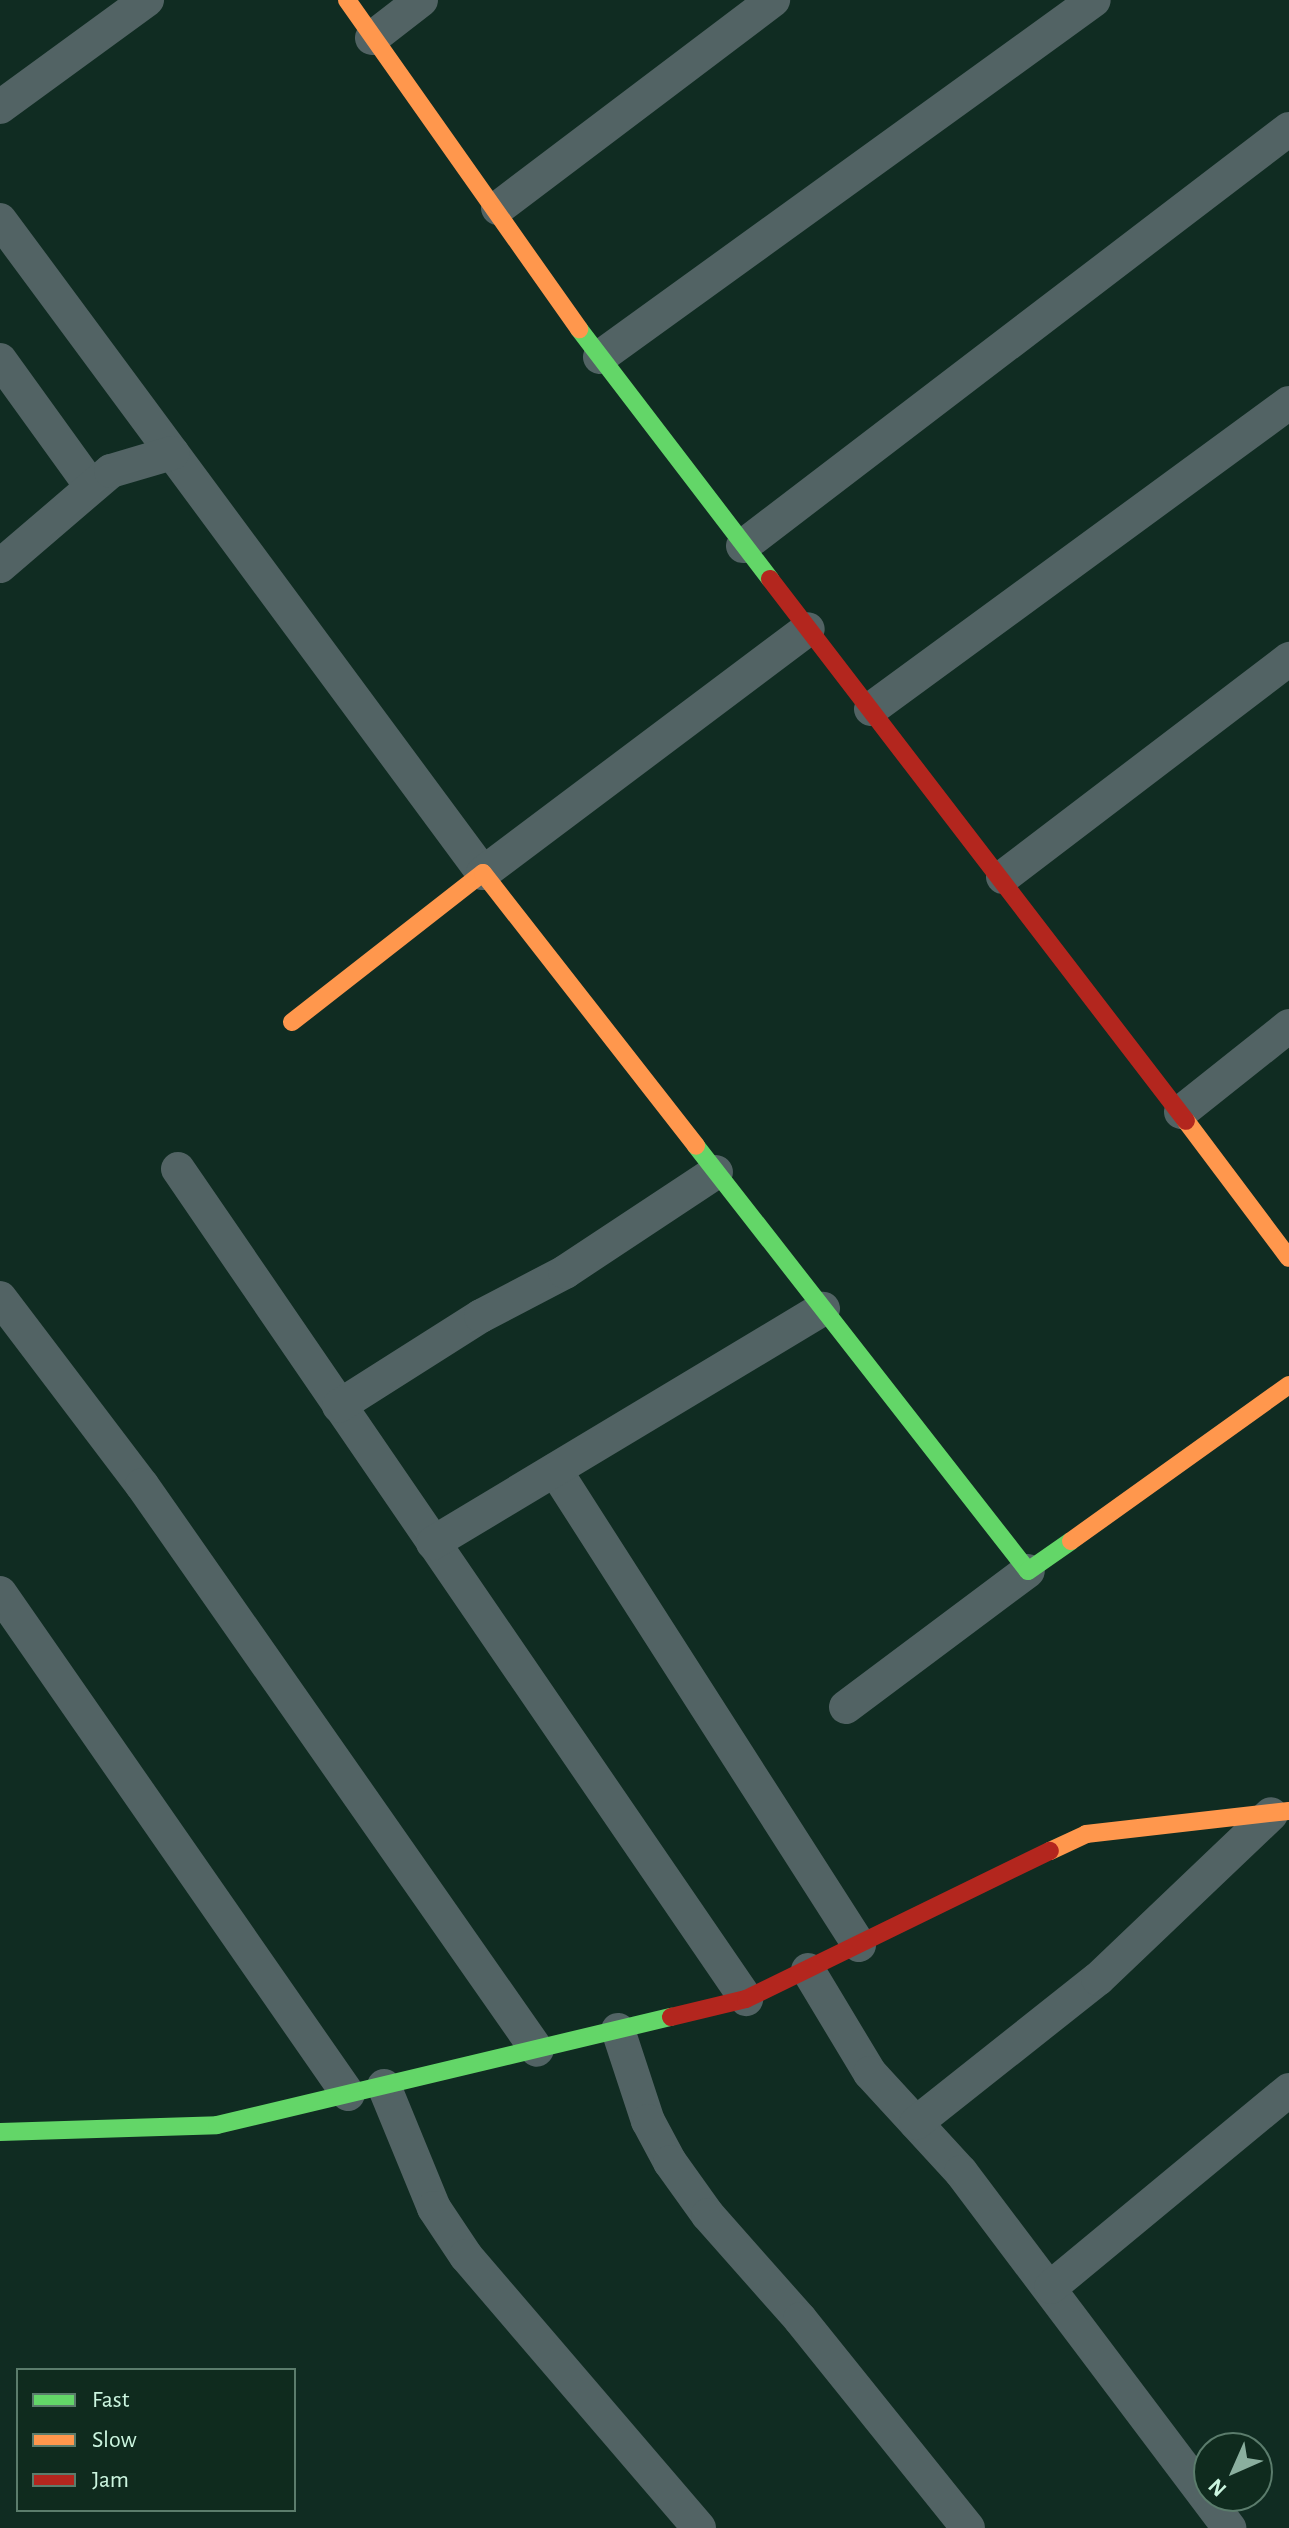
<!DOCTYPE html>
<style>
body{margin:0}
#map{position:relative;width:1289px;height:2528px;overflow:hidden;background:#102c22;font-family:"Alegreya Sans",sans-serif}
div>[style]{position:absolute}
.street>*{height:34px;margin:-17px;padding:0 17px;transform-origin:17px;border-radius:17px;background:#526364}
.fast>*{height:18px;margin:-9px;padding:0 9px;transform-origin:9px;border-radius:9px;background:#63d668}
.slow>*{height:18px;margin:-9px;padding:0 9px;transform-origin:9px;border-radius:9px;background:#ff974d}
.jam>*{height:18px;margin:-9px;padding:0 9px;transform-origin:9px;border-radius:9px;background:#b3261e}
span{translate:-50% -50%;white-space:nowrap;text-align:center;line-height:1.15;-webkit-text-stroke:8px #0f2b1e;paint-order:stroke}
.legend{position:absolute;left:16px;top:2368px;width:280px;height:144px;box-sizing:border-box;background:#0f2b1e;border:2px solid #5b7c6c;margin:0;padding:10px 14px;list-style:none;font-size:24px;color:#ccf6e0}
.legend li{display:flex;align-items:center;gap:16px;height:40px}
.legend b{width:40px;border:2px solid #5b7c6c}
.north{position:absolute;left:1193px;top:2432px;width:80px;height:80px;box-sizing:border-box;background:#0f2b1e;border:2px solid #5b7c6c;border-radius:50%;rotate:225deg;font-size:22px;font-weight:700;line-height:32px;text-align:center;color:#ccf6e0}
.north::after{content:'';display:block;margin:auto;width:28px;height:36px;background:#8aaf9e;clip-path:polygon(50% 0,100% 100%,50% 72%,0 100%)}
</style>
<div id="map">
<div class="street">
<i style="left:372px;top:38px;width:62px;rotate:-37.8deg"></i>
<i style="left:0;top:107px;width:182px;rotate:-36.1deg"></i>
<i style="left:498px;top:208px;width:345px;rotate:-37.1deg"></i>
<i style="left:0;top:220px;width:812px;rotate:53.51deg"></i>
<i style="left:483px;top:873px;width:406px;rotate:-36.9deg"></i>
<i style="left:600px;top:357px;width:609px;rotate:-35.85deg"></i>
<i style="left:0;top:360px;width:154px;rotate:54.2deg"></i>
<i style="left:743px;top:546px;width:687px;rotate:-37.37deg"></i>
<i style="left:0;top:566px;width:146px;rotate:-40.6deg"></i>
<i style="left:111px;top:471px;width:64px;rotate:-16.4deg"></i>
<i style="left:871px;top:709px;width:518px;rotate:-36.21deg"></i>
<i style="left:1003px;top:877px;width:360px;rotate:-37.3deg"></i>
<i style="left:1181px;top:1112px;width:138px;rotate:-38.5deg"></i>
<i style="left:178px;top:1169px;width:1006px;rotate:55.61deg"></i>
<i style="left:0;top:1298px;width:235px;rotate:52.8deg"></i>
<i style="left:142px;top:1485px;width:689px;rotate:55.04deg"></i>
<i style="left:339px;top:1406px;width:168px;rotate:-32.4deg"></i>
<i style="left:481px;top:1316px;width:95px;rotate:-27.6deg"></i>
<i style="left:565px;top:1272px;width:181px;rotate:-33.5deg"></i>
<i style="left:555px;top:1470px;width:564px;rotate:57.38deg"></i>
<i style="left:433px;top:1543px;width:455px;rotate:-31deg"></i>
<i style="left:0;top:1593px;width:610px;rotate:55.22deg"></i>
<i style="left:846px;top:1707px;width:227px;rotate:-36.8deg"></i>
<i style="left:808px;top:1970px;width:120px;rotate:59deg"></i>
<i style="left:870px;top:2073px;width:134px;rotate:47.4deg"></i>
<i style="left:961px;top:2172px;width:446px;rotate:53deg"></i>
<i style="left:618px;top:2030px;width:96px;rotate:71.8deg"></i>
<i style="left:648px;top:2121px;width:47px;rotate:61.8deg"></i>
<i style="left:670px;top:2162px;width:65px;rotate:54.4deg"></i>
<i style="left:708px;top:2215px;width:139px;rotate:48.5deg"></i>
<i style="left:800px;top:2319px;width:268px;rotate:51.2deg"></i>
<i style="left:384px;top:2086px;width:132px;rotate:67.7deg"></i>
<i style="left:434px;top:2208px;width:58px;rotate:56.3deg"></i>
<i style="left:466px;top:2256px;width:358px;rotate:49.4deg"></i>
<i style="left:916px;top:2123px;width:232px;rotate:-38.4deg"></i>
<i style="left:1098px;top:1979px;width:239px;rotate:-43.6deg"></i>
<i style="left:1051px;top:2287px;width:309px;rotate:-39.6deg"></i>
</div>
<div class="fast">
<i style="left:579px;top:329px;width:315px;rotate:52.6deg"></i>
<i style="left:696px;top:1146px;width:539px;rotate:52deg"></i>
<i style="left:1028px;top:1571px;width:52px;rotate:-34.9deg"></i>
<i style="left:0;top:2132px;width:217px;rotate:-1.8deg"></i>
<i style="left:217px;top:2125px;width:467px;rotate:-13.4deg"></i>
</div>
<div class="slow">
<i style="left:347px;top:0;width:403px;rotate:54.8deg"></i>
<i style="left:292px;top:1022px;width:242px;rotate:-38deg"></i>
<i style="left:483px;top:873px;width:346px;rotate:52deg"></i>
<i style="left:1186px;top:1121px;width:171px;rotate:53.1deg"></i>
<i style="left:1071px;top:1541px;width:268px;rotate:-35.6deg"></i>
<i style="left:1050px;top:1851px;width:40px;rotate:-25deg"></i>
<i style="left:1086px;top:1834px;width:204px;rotate:-6.5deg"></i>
</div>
<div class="jam">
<i style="left:770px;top:579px;width:683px;rotate:52.49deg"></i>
<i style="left:671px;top:2017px;width:77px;rotate:-13.5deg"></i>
<i style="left:746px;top:1999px;width:338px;rotate:-26deg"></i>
</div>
<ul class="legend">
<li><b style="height:10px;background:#63d668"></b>Fast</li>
<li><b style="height:10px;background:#ff974d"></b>Slow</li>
<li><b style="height:10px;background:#b3261e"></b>Jam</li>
</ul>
<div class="north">N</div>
</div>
